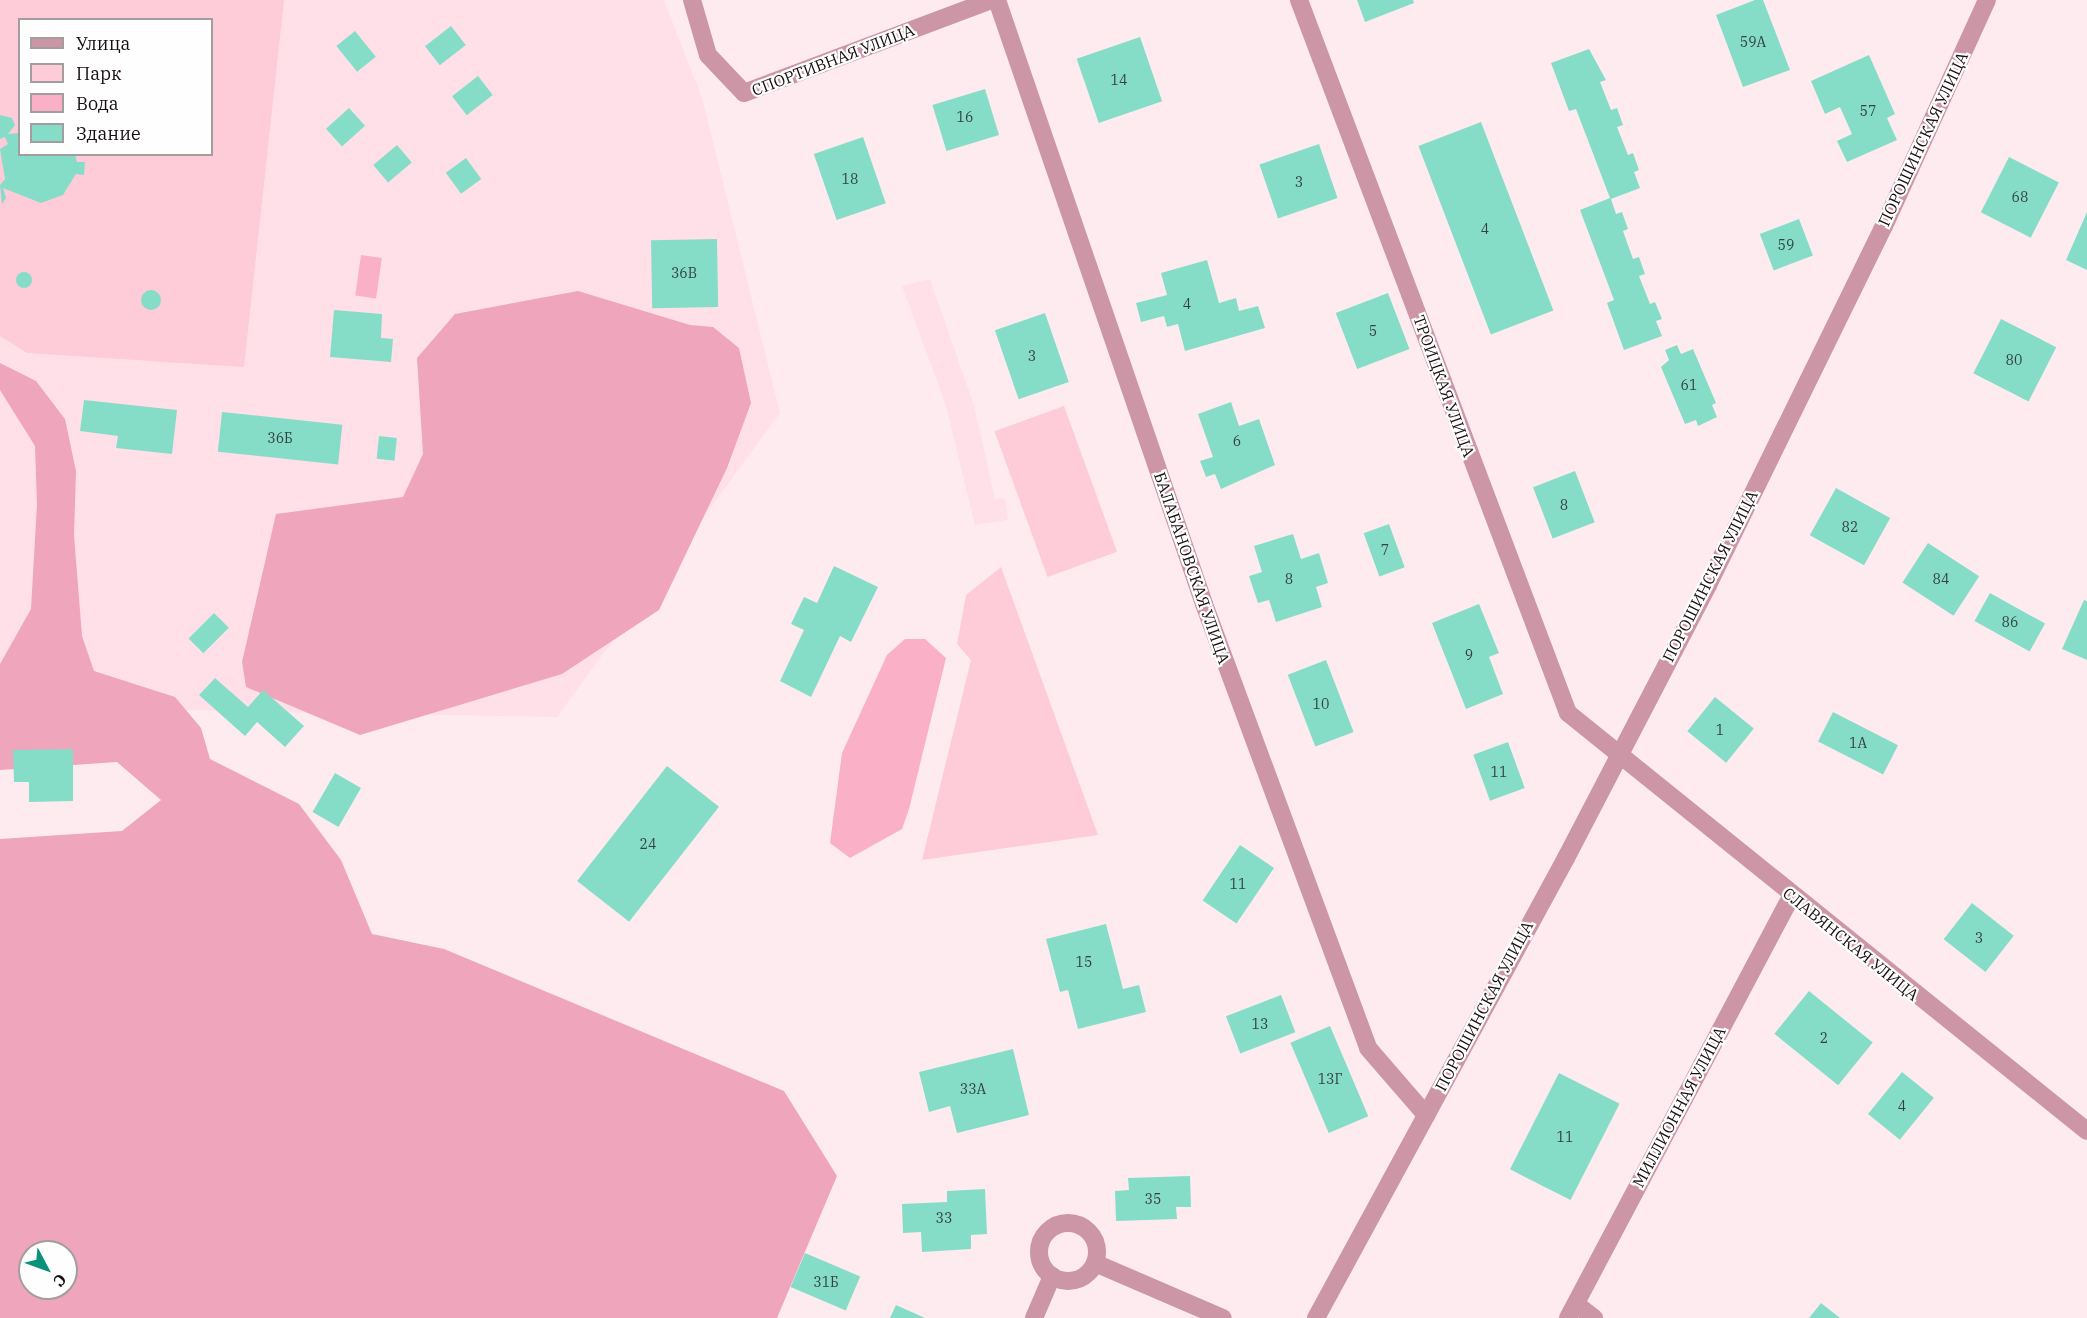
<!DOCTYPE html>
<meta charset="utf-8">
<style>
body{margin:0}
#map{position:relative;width:2087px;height:1318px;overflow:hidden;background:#feebf0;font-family:"IBM Plex Serif",serif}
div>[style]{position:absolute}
.built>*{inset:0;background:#ffe0e8}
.green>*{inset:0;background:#fecbd9;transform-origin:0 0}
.forest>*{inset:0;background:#efa5bc}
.water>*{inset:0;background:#fab0c6;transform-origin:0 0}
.building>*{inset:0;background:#86ddc7;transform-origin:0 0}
.round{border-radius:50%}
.minor>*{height:18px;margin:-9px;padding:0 9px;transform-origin:9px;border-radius:9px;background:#cc96a6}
.minor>.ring{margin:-9px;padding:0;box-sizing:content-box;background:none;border:18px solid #cc96a6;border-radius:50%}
span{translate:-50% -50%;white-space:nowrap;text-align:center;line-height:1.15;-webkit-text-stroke:4.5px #fefefe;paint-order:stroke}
.number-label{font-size:14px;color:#34423e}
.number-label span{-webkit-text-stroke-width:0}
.street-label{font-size:16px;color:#180e11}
.legend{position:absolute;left:18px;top:18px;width:195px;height:138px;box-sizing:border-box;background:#fefefe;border:2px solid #a29e9f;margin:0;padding:8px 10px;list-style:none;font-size:18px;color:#180e11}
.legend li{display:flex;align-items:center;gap:12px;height:30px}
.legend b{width:30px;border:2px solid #a29e9f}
.north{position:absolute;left:18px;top:1240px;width:60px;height:60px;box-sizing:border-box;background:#fefefe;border:2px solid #a29e9f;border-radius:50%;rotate:131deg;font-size:16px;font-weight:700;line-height:24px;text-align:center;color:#180e11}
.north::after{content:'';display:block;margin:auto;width:21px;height:27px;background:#0a917a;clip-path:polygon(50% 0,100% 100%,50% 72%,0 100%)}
</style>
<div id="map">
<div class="built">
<i style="clip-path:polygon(evenodd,0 0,664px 0,702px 98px,780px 413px,557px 717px,0 707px,0 0,20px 20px,212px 20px,212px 154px,20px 154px,20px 20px)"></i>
<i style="clip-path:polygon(930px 279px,974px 405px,995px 499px,1005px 498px,1008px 520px,975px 525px,946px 406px,902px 286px)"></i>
</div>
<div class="green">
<i style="clip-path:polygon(evenodd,0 0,284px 0,244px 367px,27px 353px,0 336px,0 0,20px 20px,212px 20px,212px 154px,20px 154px,20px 20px)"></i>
<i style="left:1064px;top:406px;width:155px;height:74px;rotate:70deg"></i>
<i style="clip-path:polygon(1001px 567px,1098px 835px,922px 860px,971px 660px,957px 644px,966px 595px)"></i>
</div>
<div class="forest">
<i style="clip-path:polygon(578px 291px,690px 325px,713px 327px,739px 348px,751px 403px,727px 468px,659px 610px,562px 674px,360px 735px,246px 687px,242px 662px,276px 514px,403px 497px,423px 454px,417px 358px,455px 314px)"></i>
<i style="clip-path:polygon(evenodd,0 363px,36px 381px,65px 419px,76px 471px,74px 535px,82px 636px,94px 671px,175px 697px,201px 728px,210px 759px,299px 804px,341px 860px,372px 934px,444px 949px,784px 1091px,837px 1176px,777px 1318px,0 1318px,0 839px,122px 831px,161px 800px,117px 762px,0 770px,0 664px,31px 609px,37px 504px,35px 446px,0 390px,0 363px,30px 1252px,66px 1252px,66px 1288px,30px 1288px,30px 1252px)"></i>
</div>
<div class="water">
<i style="left:361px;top:255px;width:21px;height:41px;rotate:8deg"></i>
<i style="clip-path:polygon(905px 639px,925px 639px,946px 658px,909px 809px,902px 829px,850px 858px,830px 843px,842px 753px,887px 655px)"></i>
</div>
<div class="building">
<i style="clip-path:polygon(1357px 0,1413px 0,1414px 3px,1365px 22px)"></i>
<i style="clip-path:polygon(1755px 0,1763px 0,1790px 70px,1743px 87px,1716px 15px)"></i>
<i style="left:451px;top:26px;width:24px;height:33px;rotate:52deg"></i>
<i style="left:355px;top:31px;width:33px;height:24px;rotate:51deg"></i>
<i style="left:1140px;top:37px;width:68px;height:67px;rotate:71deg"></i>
<i style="clip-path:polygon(1589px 49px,1606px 80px,1600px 82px,1611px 110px,1617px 108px,1623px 125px,1617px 127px,1628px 155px,1633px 153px,1639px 170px,1634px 172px,1640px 188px,1611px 199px,1616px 214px,1622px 212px,1628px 229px,1623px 231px,1633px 259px,1639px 257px,1645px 274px,1639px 276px,1650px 304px,1655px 302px,1662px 319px,1656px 321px,1662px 336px,1624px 350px,1607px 303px,1614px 300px,1580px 210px,1610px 198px,1576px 109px,1569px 111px,1551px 63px)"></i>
<i style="clip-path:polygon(1869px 55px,1895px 114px,1887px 118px,1897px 140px,1847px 162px,1837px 141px,1852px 134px,1840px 107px,1825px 114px,1811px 81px)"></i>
<i style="left:478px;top:76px;width:24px;height:33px;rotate:52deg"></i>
<i style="left:985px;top:89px;width:48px;height:55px;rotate:73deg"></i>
<i style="left:349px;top:108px;width:24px;height:31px;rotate:48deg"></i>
<i style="clip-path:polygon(0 115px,12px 118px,15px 125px,8px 134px,20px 133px,20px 154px,75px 154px,77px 162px,85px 162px,84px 175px,76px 174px,63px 195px,41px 203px,3px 188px,6px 198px,2px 204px,0 185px,5px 179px,0 149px,8px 144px,5px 137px,0 139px)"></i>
<i style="left:1481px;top:122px;width:202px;height:67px;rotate:69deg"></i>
<i style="left:863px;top:137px;width:70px;height:52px;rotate:71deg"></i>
<i style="left:1319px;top:144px;width:57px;height:63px;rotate:71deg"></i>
<i style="left:397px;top:145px;width:23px;height:31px;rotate:50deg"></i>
<i style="left:2009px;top:157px;width:56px;height:62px;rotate:27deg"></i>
<i style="left:466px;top:158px;width:26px;height:25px;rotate:54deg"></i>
<i style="clip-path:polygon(2087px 212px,2087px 270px,2066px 260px)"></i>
<i style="left:1799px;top:219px;width:39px;height:42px;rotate:69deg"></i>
<i style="left:717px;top:239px;width:68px;height:66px;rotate:89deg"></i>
<i style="clip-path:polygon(1207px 260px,1219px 303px,1236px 298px,1239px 311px,1258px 306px,1265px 328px,1185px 351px,1178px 324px,1167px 327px,1164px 316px,1141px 322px,1136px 303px,1167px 295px,1161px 273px)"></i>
<i class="round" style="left:16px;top:272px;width:16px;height:16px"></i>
<i class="round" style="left:141px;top:290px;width:20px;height:20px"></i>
<i style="left:1388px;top:293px;width:60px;height:56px;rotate:69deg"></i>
<i style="clip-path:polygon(334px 310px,382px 314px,381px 338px,393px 339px,391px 362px,330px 357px)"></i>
<i style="left:1045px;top:313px;width:73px;height:53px;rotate:71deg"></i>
<i style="left:2001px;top:319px;width:62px;height:61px;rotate:27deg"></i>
<i style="clip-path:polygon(1677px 345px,1681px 354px,1693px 349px,1716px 403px,1712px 405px,1717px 417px,1698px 426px,1696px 420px,1685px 424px,1661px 367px,1669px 360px,1665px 350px)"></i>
<i style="clip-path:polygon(84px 400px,177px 410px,172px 454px,116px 448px,118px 436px,80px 431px)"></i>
<i style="clip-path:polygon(1231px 402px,1239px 426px,1259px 419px,1275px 465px,1221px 489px,1215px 474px,1206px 477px,1200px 461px,1213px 457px,1198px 414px)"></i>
<i style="left:222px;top:412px;width:121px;height:40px;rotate:6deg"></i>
<i style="left:379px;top:436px;width:18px;height:23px;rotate:6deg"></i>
<i style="left:1575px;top:471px;width:55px;height:45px;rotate:69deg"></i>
<i style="left:1836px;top:488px;width:62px;height:54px;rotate:29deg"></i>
<i style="left:1389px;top:524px;width:46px;height:27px;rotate:70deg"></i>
<i style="clip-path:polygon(1293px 534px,1301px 559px,1319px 553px,1328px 583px,1316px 587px,1322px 607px,1276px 622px,1269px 600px,1258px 603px,1249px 576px,1262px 572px,1254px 546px)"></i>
<i style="left:1928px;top:543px;width:61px;height:47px;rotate:33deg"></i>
<i style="clip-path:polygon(834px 566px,878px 587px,851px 642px,840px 636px,811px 697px,780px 681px,804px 630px,791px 624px,804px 597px,817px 603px)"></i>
<i style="left:1990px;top:593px;width:63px;height:32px;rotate:29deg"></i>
<i style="clip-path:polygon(2084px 600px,2087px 601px,2087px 660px,2062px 649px)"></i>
<i style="clip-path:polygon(1479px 604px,1499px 653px,1489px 657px,1503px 694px,1466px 709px,1432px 623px)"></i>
<i style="left:214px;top:613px;width:21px;height:36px;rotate:45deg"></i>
<i style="left:1326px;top:660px;width:77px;height:41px;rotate:69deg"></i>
<i style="clip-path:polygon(215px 678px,248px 707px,263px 690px,304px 726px,285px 747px,257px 722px,245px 736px,199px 695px)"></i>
<i style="left:1715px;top:697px;width:50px;height:44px;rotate:39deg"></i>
<i style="left:1833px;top:712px;width:73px;height:33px;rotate:27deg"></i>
<i style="left:1508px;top:742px;width:49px;height:37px;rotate:70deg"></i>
<i style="clip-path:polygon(73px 749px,73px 801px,29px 802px,29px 782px,14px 782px,13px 750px)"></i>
<i style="left:667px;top:766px;width:66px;height:146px;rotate:38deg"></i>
<i style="left:335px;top:773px;width:30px;height:45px;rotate:30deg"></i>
<i style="left:1240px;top:845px;width:41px;height:67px;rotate:34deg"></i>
<i style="left:1972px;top:903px;width:53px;height:46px;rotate:38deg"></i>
<i style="clip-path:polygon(1106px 924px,1123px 989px,1139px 985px,1146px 1012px,1078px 1029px,1068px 990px,1060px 992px,1046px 939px)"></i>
<i style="left:1809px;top:991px;width:82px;height:55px;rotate:39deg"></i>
<i style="left:1281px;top:995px;width:40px;height:59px;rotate:69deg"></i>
<i style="left:1330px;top:1026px;width:98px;height:43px;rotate:67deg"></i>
<i style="clip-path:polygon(1013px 1049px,1029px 1115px,957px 1133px,950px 1106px,929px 1112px,919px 1072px)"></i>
<i style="left:1902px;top:1072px;width:41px;height:54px;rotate:39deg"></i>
<i style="left:1559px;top:1073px;width:68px;height:108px;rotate:27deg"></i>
<i style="clip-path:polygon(1190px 1176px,1191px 1207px,1176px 1207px,1177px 1219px,1116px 1221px,1115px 1191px,1129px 1190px,1128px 1178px)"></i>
<i style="clip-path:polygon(985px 1189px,987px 1234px,971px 1235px,971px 1249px,922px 1252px,921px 1232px,903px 1233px,902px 1204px,947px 1202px,947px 1191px)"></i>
<i style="left:805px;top:1253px;width:60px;height:37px;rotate:23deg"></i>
<i style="clip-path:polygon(1821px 1303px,1840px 1318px,1809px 1318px)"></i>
<i style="clip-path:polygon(896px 1305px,925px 1318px,890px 1318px)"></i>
</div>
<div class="minor">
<i style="left:692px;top:0;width:57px;rotate:73.8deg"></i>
<i style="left:708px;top:55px;width:52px;rotate:46.5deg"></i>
<i style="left:744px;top:93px;width:264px;rotate:-20.6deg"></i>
<i style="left:997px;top:0;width:638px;rotate:71.08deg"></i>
<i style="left:1204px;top:604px;width:473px;rotate:69.7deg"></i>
<i style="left:1368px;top:1048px;width:89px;rotate:49.1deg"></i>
<i style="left:1299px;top:0;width:762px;rotate:69.33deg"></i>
<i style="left:1568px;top:713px;width:666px;rotate:38.85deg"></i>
<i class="ring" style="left:1039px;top:1223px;width:40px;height:40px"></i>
<i style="left:1095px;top:1263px;width:139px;rotate:23.3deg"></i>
<i style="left:1576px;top:1304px;width:23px;rotate:38deg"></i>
<i style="left:1034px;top:1318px;width:46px;rotate:-66.8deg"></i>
<i style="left:1316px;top:1318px;width:524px;rotate:-61.48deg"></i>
<i style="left:1566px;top:858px;width:308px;rotate:-62.5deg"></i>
<i style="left:1708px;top:585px;width:400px;rotate:-63.9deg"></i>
<i style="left:1884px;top:226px;width:248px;rotate:-65.5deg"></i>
<i style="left:1568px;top:1318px;width:477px;rotate:-62.1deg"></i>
</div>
<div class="number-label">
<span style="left:1753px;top:42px">59А</span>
<span style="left:1119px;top:80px">14</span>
<span style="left:1868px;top:111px">57</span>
<span style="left:965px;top:117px">16</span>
<span style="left:850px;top:179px">18</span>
<span style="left:1299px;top:182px">3</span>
<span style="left:2020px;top:197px">68</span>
<span style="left:1485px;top:229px">4</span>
<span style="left:1786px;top:245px">59</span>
<span style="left:684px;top:273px">36В</span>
<span style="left:1187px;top:304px">4</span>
<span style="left:1373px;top:331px">5</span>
<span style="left:1032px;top:356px">3</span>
<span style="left:2014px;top:360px">80</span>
<span style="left:1689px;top:385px">61</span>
<span style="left:280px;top:438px">36Б</span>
<span style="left:1237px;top:441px">6</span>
<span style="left:1564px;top:505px">8</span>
<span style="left:1850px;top:527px">82</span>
<span style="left:1385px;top:550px">7</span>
<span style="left:1289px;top:579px">8</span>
<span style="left:1941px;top:579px">84</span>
<span style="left:2010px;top:622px">86</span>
<span style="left:1469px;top:655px">9</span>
<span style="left:1321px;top:704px">10</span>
<span style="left:1720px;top:730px">1</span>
<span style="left:1858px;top:743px">1А</span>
<span style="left:1499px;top:772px">11</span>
<span style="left:648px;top:844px">24</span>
<span style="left:1238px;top:884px">11</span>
<span style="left:1979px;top:938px">3</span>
<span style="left:1084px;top:962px">15</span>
<span style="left:1260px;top:1024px">13</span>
<span style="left:1824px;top:1038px">2</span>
<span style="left:1330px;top:1079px">13Г</span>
<span style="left:973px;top:1089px">33А</span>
<span style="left:1902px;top:1106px">4</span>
<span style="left:1565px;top:1137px">11</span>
<span style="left:1153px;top:1199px">35</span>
<span style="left:944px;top:1218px">33</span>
<span style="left:826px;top:1282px">31Б</span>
</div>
<div class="street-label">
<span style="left:833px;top:60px;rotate:-21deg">СПОРТИВНАЯ УЛИЦА</span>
<span style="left:1923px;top:139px;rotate:-65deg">ПОРОШИНСКАЯ УЛИЦА</span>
<span style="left:1444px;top:386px;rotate:70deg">ТРОИЦКАЯ УЛИЦА</span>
<span style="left:1192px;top:568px;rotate:71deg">БАЛАБАНОВСКАЯ УЛИЦА</span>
<span style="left:1710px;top:576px;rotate:-63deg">ПОРОШИНСКАЯ УЛИЦА</span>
<span style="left:1851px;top:944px;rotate:39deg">СЛАВЯНСКАЯ УЛИЦА</span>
<span style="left:1484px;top:1006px;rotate:-62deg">ПОРОШИНСКАЯ УЛИЦА</span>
<span style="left:1679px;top:1107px;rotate:-62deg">МИЛЛИОННАЯ УЛИЦА</span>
</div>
<ul class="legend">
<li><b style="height:8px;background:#cc96a6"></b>Улица</li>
<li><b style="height:16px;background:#fecbd9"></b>Парк</li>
<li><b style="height:16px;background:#fab0c6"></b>Вода</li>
<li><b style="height:16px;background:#86ddc7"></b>Здание</li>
</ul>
<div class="north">С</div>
</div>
